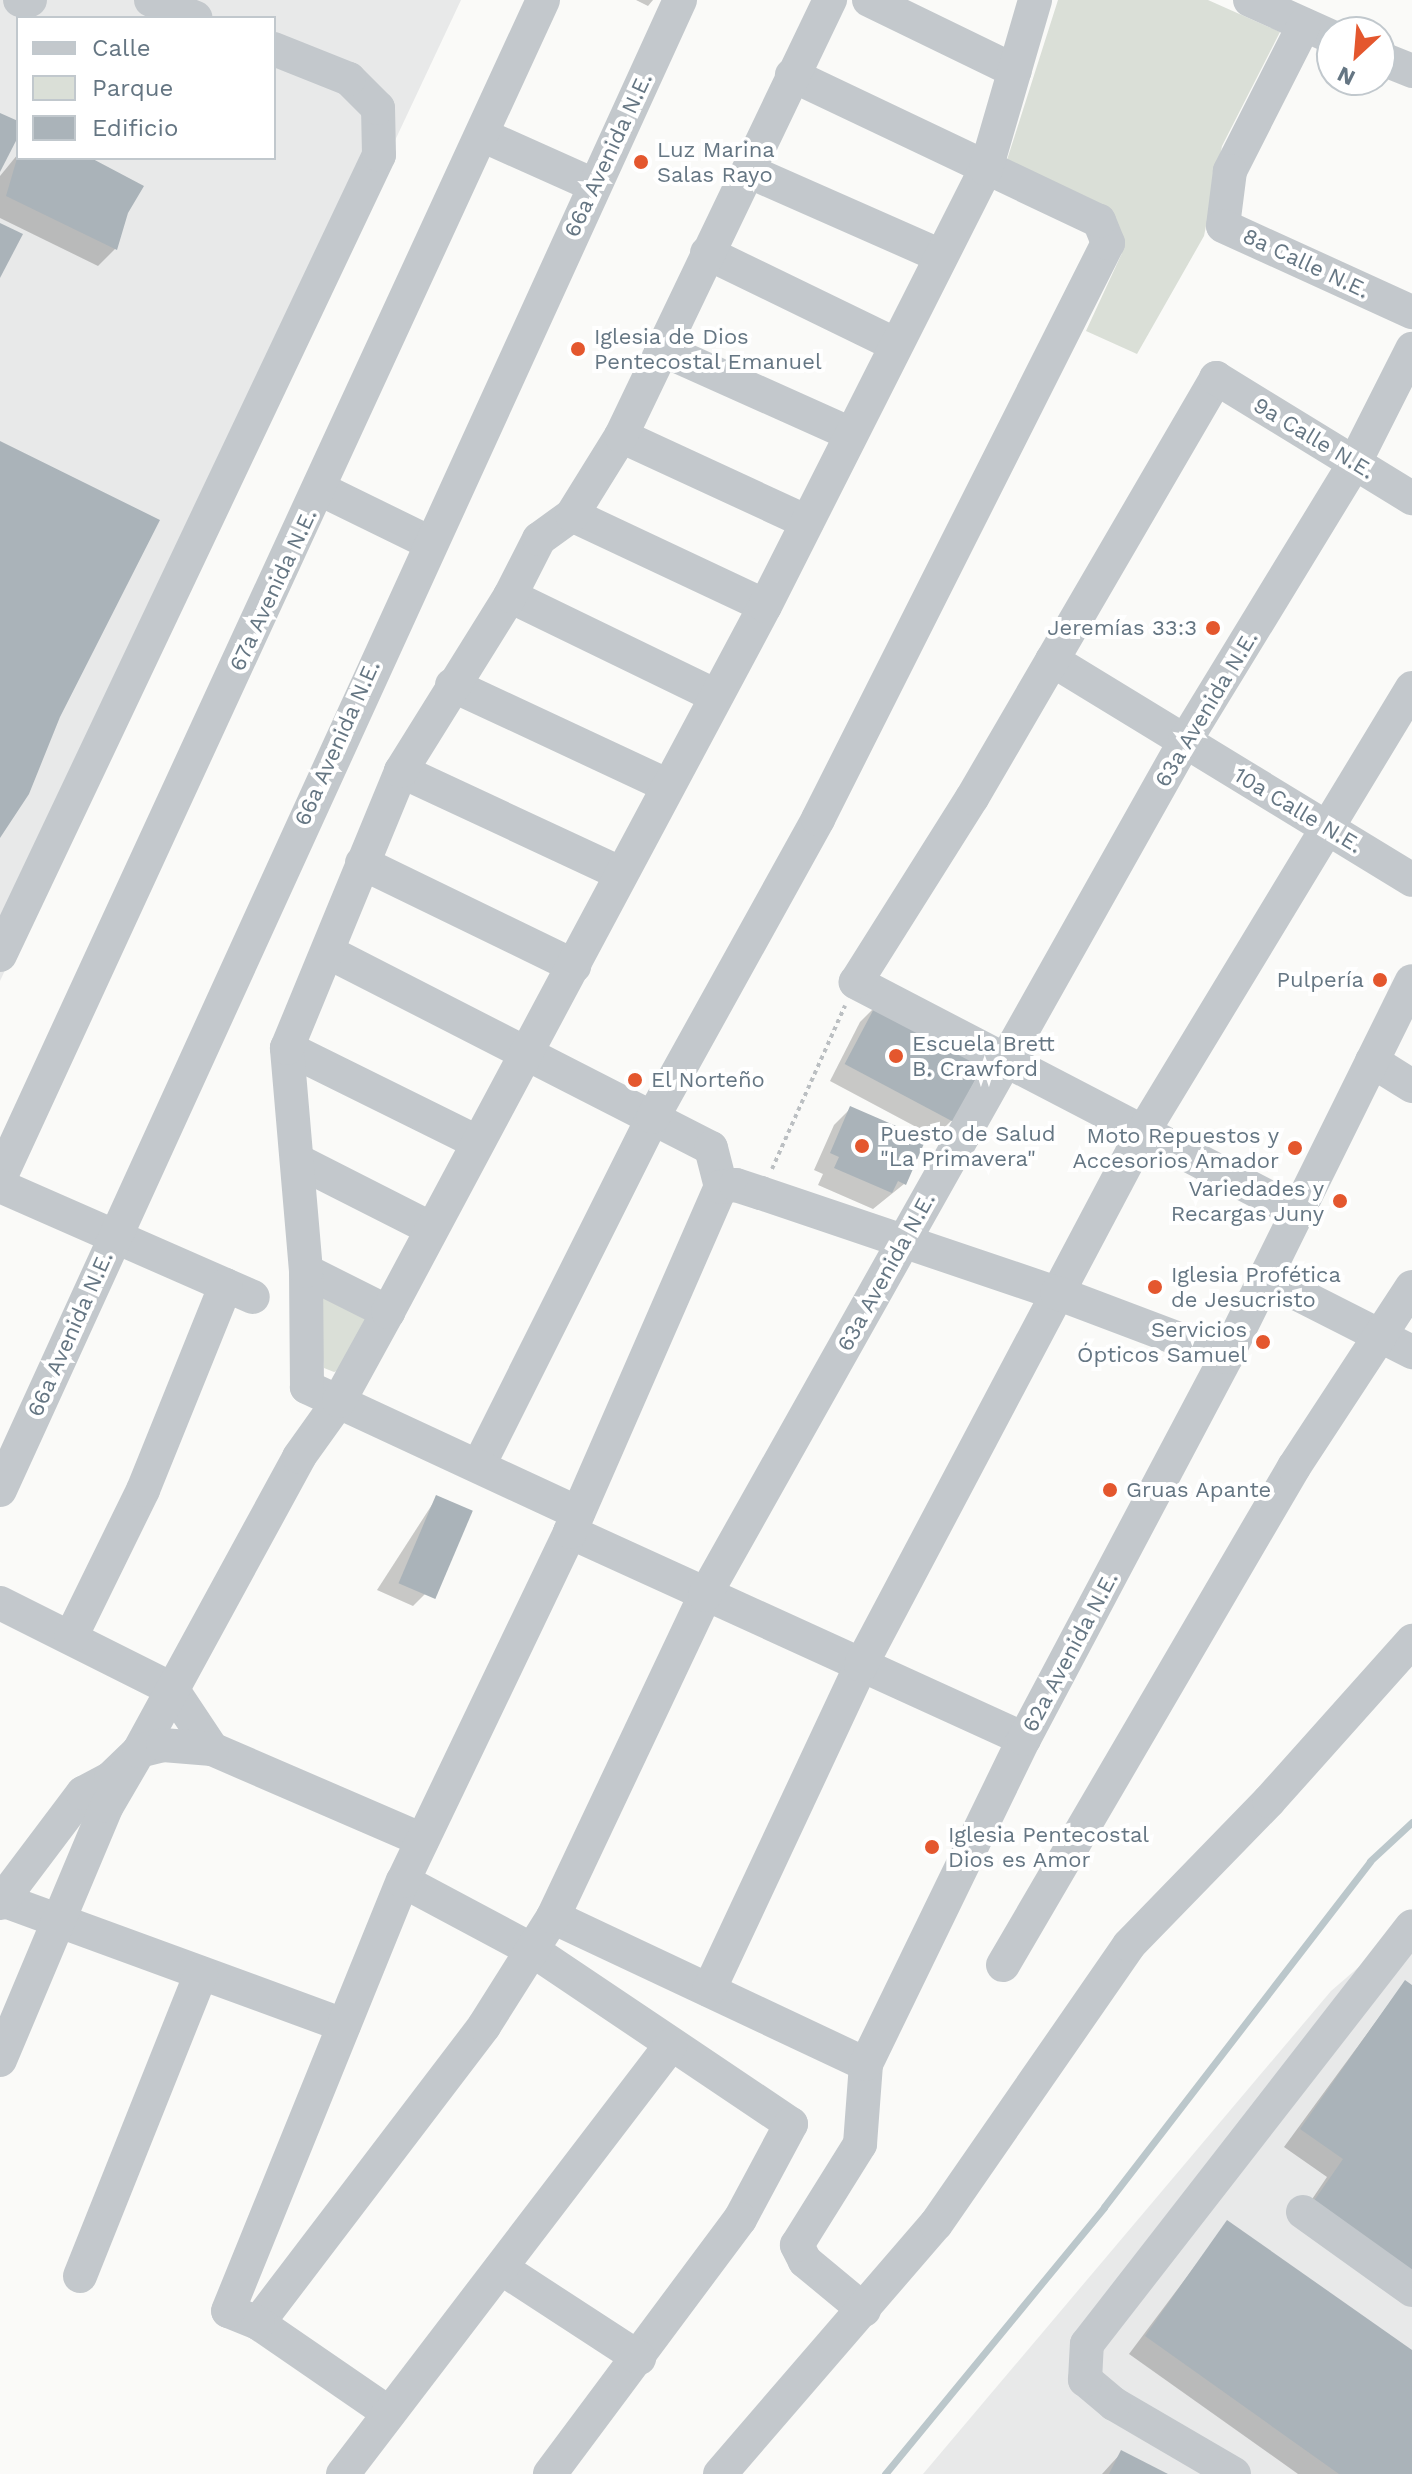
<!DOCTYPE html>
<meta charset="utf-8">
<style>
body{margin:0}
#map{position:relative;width:1412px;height:2474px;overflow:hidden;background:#fafaf8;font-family:"Work Sans",sans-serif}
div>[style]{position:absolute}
.built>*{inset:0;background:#e8e9e9}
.green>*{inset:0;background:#dadfd7}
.shadow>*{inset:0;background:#0003}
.stream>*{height:7px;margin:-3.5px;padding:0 3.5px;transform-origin:3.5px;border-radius:3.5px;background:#bbc7cb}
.building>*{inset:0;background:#aab3b9;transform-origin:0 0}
.path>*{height:4px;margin-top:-2px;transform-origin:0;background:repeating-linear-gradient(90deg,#bbbfc2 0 4px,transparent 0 8px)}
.minor>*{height:34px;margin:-17px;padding:0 17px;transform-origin:17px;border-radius:17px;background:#c3c8cc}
.dots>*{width:22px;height:22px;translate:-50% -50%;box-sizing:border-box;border:4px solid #fff;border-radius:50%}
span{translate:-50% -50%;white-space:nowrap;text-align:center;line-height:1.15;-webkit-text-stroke:8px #fff;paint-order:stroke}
.poi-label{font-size:22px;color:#657683}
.left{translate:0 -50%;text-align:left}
.right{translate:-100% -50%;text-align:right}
.street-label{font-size:22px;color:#657683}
.legend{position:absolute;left:16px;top:16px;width:260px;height:144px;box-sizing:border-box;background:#fff;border:2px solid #c1c8cd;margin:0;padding:10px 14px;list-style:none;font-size:24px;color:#657683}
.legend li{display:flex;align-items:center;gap:16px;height:40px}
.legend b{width:40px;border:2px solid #c1c8cd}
.north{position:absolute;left:1316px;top:16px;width:80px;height:80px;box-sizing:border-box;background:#fff;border:2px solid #c1c8cd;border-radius:50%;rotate:206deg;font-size:22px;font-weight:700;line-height:32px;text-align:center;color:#657683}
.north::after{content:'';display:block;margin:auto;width:28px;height:36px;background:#e4572e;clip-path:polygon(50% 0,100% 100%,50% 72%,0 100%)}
</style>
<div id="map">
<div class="built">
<i style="clip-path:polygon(evenodd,0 0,461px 0,0 981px,0 0,18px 18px,274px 18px,274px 158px,18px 158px,18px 18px)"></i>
<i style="clip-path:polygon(1412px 1921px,1412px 2474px,923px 2474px,1331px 1991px)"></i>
</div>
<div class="green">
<i style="clip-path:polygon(1058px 0,1208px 0,1280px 32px,1222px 146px,1204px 236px,1137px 354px,1086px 331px,1122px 253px,1113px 211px,1006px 163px)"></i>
<i style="clip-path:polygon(315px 1288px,371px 1317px,343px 1369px,334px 1372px,324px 1368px)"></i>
</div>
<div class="shadow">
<i style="clip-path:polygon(636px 0,653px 0,648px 6px)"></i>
<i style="clip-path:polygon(18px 154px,126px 212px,115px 249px,98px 266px,0 218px,0 176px)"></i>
<i style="clip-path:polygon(877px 1005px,952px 1120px,935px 1137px,830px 1081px,860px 1022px)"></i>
<i style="clip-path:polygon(851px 1108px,904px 1184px,873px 1209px,818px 1185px,823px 1174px,814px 1170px,834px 1125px)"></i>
<i style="clip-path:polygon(437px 1497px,425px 1594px,413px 1606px,377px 1590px)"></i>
<i style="clip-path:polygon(1405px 1982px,1412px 1987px,1412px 2304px,1296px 2223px,1327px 2177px,1284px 2147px)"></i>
<i style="clip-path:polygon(1228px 2222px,1412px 2353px,1412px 2474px,1298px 2474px,1129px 2354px)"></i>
<i style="clip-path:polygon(1122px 2452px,1164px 2474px,1102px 2474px)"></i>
</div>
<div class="stream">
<i style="left:885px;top:2474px;width:345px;rotate:-50.6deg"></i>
<i style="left:1104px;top:2207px;width:436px;rotate:-52.4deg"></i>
<i style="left:1370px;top:1861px;width:57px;rotate:-42.9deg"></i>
</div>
<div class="building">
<i style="clip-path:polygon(0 113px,18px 121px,18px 137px,0 172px)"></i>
<i style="clip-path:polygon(18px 155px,91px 158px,144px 186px,128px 213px,117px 250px,6px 196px)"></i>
<i style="clip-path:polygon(0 223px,23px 234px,0 278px)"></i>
<i style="clip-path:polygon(0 441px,160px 520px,60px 717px,29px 794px,0 838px)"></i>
<i style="left:877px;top:1003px;width:123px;height:69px;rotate:28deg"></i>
<i style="clip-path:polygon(850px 1106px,926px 1139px,906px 1185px,898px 1181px,892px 1193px,834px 1168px,839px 1157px,830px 1153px)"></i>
<i style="left:436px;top:1495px;width:40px;height:96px;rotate:23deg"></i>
<i style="clip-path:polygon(1405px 1980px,1412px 1985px,1412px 2276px,1311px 2205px,1343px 2159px,1300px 2129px)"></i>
<i style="clip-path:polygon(1227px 2220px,1412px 2350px,1412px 2474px,1339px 2474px,1145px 2336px)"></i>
<i style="clip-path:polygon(1121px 2450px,1168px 2474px,1109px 2474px)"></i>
</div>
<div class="path">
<i style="left:772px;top:1169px;width:179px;rotate:-65.9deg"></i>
</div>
<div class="minor">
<i style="left:20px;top:0;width:10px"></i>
<i style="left:151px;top:0;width:48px;rotate:21.8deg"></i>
<i style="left:869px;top:0;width:162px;rotate:25.9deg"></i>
<i style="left:1250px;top:0;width:90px;rotate:24.3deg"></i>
<i style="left:1304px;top:25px;width:164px;rotate:116.9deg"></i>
<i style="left:1230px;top:171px;width:55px;rotate:97.3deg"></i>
<i style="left:1223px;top:226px;width:208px;rotate:24.5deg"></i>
<i style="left:1380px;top:58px;width:35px;rotate:22deg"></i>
<i style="left:482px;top:135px;width:123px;rotate:24.1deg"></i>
<i style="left:748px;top:171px;width:211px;rotate:23.8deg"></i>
<i style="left:707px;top:253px;width:208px;rotate:25.9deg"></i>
<i style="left:661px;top:349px;width:208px;rotate:24.1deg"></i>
<i style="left:621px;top:436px;width:205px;rotate:24.8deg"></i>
<i style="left:320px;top:489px;width:120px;rotate:26.1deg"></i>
<i style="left:572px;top:515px;width:213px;rotate:25.2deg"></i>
<i style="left:510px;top:596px;width:227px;rotate:25.9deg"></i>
<i style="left:1052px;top:660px;width:422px;rotate:31.4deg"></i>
<i style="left:452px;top:685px;width:236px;rotate:25deg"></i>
<i style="left:401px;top:771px;width:242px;rotate:25deg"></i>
<i style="left:362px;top:863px;width:236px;rotate:25.9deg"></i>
<i style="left:328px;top:952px;width:430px;rotate:27.1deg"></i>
<i style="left:711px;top:1148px;width:40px;rotate:75.6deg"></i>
<i style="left:0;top:955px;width:885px;rotate:-64.65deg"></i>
<i style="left:379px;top:155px;width:47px;rotate:-91.2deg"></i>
<i style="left:378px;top:108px;width:41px;rotate:-135deg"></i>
<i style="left:349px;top:79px;width:81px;rotate:-158.2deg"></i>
<i style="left:287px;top:1048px;width:212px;rotate:26.3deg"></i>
<i style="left:1372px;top:1061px;width:47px;rotate:32deg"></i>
<i style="left:298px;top:1161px;width:150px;rotate:26.9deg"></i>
<i style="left:0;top:1178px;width:1297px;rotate:-65.25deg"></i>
<i style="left:0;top:1186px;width:276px;rotate:23.7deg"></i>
<i style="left:1299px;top:1213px;width:500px;rotate:-152.5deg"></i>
<i style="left:856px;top:982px;width:218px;rotate:-57.8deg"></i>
<i style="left:972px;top:798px;width:486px;rotate:-59.8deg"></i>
<i style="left:1216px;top:378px;width:230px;rotate:31.5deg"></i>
<i style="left:306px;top:1271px;width:92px;rotate:26.6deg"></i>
<i style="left:1266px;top:1278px;width:164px;rotate:26.9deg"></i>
<i style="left:479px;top:1465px;width:389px;rotate:-63.4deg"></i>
<i style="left:653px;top:1117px;width:341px;rotate:-61deg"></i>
<i style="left:818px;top:819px;width:645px;rotate:-63.28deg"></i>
<i style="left:1108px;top:243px;width:24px;rotate:-112deg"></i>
<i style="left:1099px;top:221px;width:340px;rotate:-154.6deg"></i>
<i style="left:0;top:1490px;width:1638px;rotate:-65.47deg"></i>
<i style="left:578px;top:1513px;width:299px;rotate:-155.1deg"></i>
<i style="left:307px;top:1387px;width:116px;rotate:-90.5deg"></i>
<i style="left:306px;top:1271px;width:224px;rotate:-94.9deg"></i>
<i style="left:287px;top:1048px;width:300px;rotate:-67.6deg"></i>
<i style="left:401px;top:771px;width:206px;rotate:-58.1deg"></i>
<i style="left:510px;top:596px;width:64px;rotate:-63deg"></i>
<i style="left:539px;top:539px;width:41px;rotate:-36deg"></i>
<i style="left:572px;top:515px;width:93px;rotate:-58.2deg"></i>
<i style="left:621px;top:436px;width:484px;rotate:-64.4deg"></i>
<i style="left:570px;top:1532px;width:499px;rotate:24.5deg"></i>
<i style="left:0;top:1603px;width:192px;rotate:26.6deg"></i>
<i style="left:172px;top:1689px;width:72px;rotate:56.3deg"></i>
<i style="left:212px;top:1749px;width:229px;rotate:23.4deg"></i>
<i style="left:71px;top:1637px;width:164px;rotate:-63.9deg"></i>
<i style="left:143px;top:1490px;width:221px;rotate:-68deg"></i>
<i style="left:403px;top:1881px;width:146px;rotate:28.1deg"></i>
<i style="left:532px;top:1950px;width:312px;rotate:33.9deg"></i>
<i style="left:791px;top:2124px;width:108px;rotate:118.2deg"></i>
<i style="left:740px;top:2219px;width:318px;rotate:126.7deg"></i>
<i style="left:2px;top:1900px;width:364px;rotate:20.1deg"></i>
<i style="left:0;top:1903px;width:138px;rotate:-53deg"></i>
<i style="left:83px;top:1793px;width:32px;rotate:-28deg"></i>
<i style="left:111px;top:1778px;width:39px;rotate:-44deg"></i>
<i style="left:139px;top:1751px;width:335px;rotate:-61.4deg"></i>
<i style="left:299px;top:1457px;width:69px;rotate:-54.5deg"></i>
<i style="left:339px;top:1401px;width:102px;rotate:-61.2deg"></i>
<i style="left:388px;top:1312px;width:800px;rotate:-61.9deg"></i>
<i style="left:765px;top:606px;width:490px;rotate:-63.2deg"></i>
<i style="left:986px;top:169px;width:176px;rotate:-73.8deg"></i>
<i style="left:553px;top:1917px;width:346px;rotate:25.2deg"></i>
<i style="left:1003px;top:1965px;width:577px;rotate:-59.7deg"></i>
<i style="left:1294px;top:1467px;width:215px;rotate:-56.8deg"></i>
<i style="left:709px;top:1990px;width:359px;rotate:-64.9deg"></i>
<i style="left:861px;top:1665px;width:603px;rotate:-62.12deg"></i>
<i style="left:1143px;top:1132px;width:519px;rotate:-58.79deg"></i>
<i style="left:0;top:2060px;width:276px;rotate:-67.2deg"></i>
<i style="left:107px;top:1806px;width:64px;rotate:-59.8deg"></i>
<i style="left:139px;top:1751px;width:25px;rotate:-14deg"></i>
<i style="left:163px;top:1745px;width:49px;rotate:4.7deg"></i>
<i style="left:1303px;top:2212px;width:134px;rotate:35.6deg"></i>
<i style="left:501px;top:2268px;width:165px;rotate:33.1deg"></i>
<i style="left:80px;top:2276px;width:326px;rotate:-68.2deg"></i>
<i style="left:864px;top:2310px;width:77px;rotate:-140.3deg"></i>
<i style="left:805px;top:2261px;width:18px;rotate:-117deg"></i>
<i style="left:797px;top:2245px;width:119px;rotate:-58deg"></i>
<i style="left:860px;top:2144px;width:80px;rotate:-85.7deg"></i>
<i style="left:866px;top:2064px;width:361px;rotate:-64.1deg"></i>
<i style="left:1024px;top:1739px;width:432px;rotate:-62.1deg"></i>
<i style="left:1226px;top:1357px;width:419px;rotate:-63.7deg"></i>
<i style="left:258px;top:2323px;width:373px;rotate:-52.7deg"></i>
<i style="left:484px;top:2026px;width:129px;rotate:-57.7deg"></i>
<i style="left:553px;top:1917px;width:356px;rotate:-64.7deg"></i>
<i style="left:705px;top:1595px;width:980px;rotate:-60.66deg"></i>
<i style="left:1185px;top:741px;width:327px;rotate:-58.6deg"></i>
<i style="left:1355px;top:462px;width:127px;rotate:-63.2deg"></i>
<i style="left:389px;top:2413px;width:159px;rotate:-145.5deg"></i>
<i style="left:258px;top:2323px;width:32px;rotate:-158deg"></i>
<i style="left:228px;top:2311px;width:464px;rotate:-67.9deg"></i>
<i style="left:403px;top:1881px;width:387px;rotate:-64.4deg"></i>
<i style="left:570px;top:1532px;width:377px;rotate:-66.4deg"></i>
<i style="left:721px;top:1187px;width:15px;rotate:-8deg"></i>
<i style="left:736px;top:1185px;width:26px;rotate:18deg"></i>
<i style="left:761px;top:1193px;width:312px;rotate:18.7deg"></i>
<i style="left:1057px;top:1293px;width:181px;rotate:20.7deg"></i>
<i style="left:343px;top:2474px;width:539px;rotate:-52.62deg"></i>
<i style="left:720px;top:2474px;width:330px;rotate:-49.2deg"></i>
<i style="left:936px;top:2224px;width:339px;rotate:-55.3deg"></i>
<i style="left:1129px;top:1945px;width:201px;rotate:-45.8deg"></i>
<i style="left:1269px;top:1801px;width:215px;rotate:-48.2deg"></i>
<i style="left:1234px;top:2474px;width:139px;rotate:-149.7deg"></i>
<i style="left:1114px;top:2404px;width:38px;rotate:-140deg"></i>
<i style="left:1085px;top:2380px;width:36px;rotate:-87deg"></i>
<i style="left:1087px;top:2344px;width:529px;rotate:-52.13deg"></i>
</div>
<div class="dots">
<i style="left:641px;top:162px;background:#e4572e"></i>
<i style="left:578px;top:349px;background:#e4572e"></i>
<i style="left:1213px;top:628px;background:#e4572e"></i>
<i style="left:1380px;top:980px;background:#e4572e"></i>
<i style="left:896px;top:1056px;background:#e4572e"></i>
<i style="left:635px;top:1080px;background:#e4572e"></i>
<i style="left:862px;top:1146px;background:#e4572e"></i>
<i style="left:1295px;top:1148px;background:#e4572e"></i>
<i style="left:1340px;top:1201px;background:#e4572e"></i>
<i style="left:1155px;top:1287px;background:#e4572e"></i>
<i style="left:1263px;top:1342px;background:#e4572e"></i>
<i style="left:1110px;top:1490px;background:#e4572e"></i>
<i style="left:932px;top:1847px;background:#e4572e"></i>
</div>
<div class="poi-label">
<span class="left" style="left:657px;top:162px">Luz Marina<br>Salas Rayo</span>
<span class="left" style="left:594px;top:349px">Iglesia de Dios<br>Pentecostal Emanuel</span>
<span class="right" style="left:1197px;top:628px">Jeremías 33:3</span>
<span class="right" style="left:1364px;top:980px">Pulpería</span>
<span class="left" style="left:912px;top:1056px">Escuela Brett<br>B. Crawford</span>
<span class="left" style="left:651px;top:1080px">El Norteño</span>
<span class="left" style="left:880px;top:1146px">Puesto de Salud<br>"La Primavera"</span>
<span class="right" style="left:1279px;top:1148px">Moto Repuestos y<br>Accesorios Amador</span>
<span class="right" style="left:1324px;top:1201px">Variedades y<br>Recargas Juny</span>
<span class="left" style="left:1171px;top:1287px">Iglesia Profética<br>de Jesucristo</span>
<span class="right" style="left:1247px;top:1342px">Servicios<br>Ópticos Samuel</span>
<span class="left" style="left:1126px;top:1490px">Gruas Apante</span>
<span class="left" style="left:948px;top:1847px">Iglesia Pentecostal<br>Dios es Amor</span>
</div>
<div class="street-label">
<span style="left:608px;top:155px;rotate:-65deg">66a Avenida N.E.</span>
<span style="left:1306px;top:263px;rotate:25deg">8a Calle N.E.</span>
<span style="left:1314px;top:438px;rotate:31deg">9a Calle N.E.</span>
<span style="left:273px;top:590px;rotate:-65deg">67a Avenida N.E.</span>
<span style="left:1206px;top:709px;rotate:-59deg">63a Avenida N.E.</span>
<span style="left:337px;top:743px;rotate:-66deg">66a Avenida N.E.</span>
<span style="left:1298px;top:810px;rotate:31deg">10a Calle N.E.</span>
<span style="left:886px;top:1272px;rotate:-61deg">63a Avenida N.E.</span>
<span style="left:70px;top:1334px;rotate:-66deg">66a Avenida N.E.</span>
<span style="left:1070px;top:1652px;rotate:-62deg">62a Avenida N.E.</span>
</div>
<ul class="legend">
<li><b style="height:10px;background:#c3c8cc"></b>Calle</li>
<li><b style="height:22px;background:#dadfd7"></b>Parque</li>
<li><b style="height:22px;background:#aab3b9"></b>Edificio</li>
</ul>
<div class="north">N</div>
</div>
